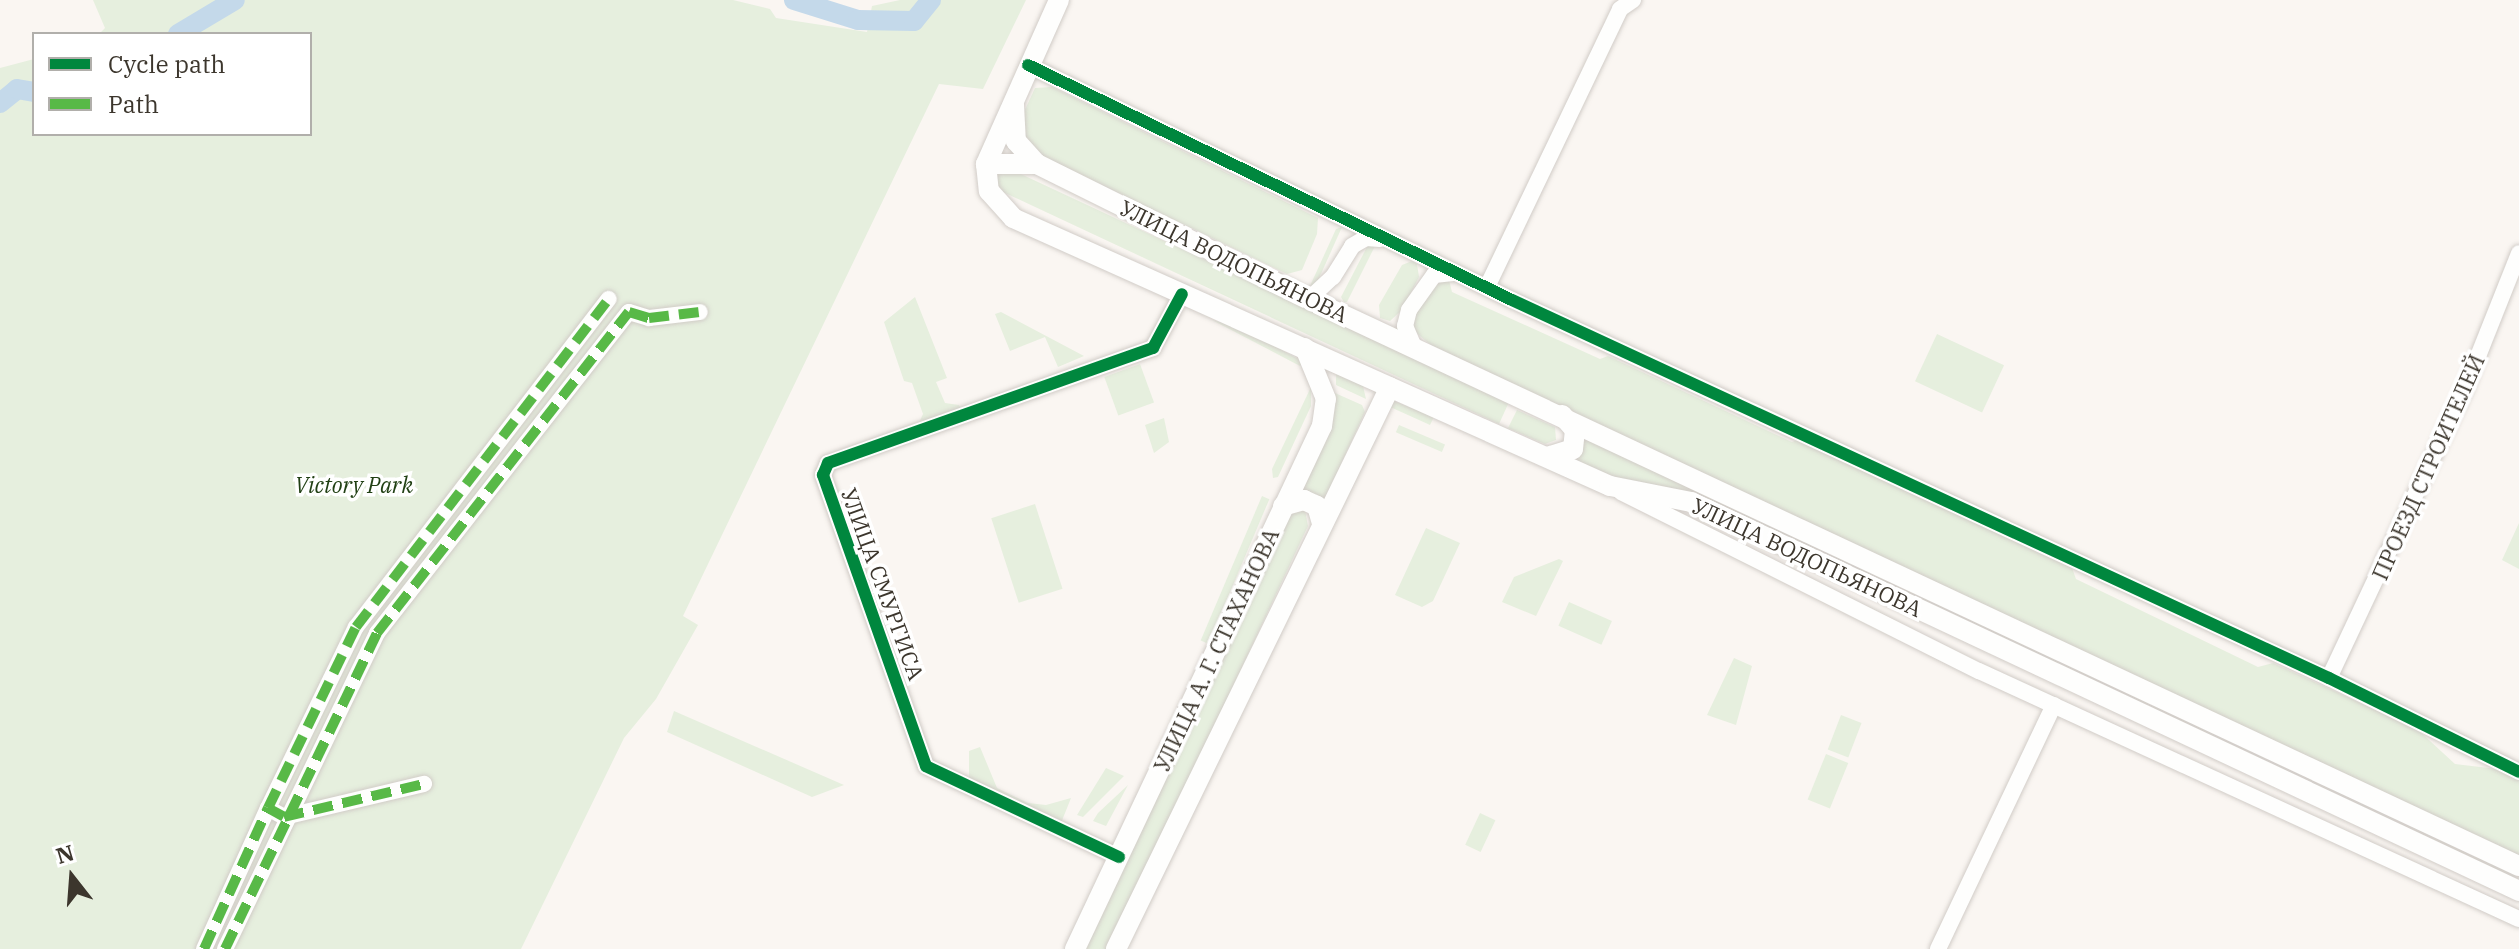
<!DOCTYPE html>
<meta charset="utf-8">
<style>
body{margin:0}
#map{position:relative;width:2519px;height:949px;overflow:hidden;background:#faf6f2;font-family:"IBM Plex Serif",serif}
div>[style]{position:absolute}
.green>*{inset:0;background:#e6efde;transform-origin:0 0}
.river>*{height:20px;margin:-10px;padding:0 10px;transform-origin:10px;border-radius:10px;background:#c4d9ea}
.roads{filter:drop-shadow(0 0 2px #d1ccc7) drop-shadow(0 0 2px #d1ccc7)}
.minor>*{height:16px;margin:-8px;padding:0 8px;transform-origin:8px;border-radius:8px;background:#fefefd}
.major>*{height:20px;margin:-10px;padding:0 10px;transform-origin:10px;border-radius:10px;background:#fefefd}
.quiet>*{height:10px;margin-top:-5px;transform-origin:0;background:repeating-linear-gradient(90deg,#58b947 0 20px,transparent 0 30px)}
.cycleway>*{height:12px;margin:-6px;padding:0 6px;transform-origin:6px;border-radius:6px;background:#00873e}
span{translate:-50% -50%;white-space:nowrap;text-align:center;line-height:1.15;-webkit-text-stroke:7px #fff;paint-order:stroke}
.street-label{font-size:22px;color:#3c362d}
.park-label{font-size:22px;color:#214014;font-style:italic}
.legend{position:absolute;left:32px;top:32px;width:280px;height:104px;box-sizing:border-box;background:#fff;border:2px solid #b1afab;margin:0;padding:10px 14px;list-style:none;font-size:24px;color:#3c362d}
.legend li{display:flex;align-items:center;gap:16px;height:40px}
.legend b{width:40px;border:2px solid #b1afab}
.north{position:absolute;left:32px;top:837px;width:80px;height:80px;-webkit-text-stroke:6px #fff;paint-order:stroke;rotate:343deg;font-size:22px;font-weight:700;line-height:32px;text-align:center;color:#3c362d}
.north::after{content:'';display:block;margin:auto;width:28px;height:36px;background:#3c362d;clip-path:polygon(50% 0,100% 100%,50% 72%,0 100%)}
</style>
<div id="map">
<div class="green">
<i style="clip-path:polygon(93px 0,733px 0,770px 9px,776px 18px,867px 32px,872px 6px,900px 0,1026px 0,983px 89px,939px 84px,683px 616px,698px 625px,656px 699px,624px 738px,521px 949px,0 949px,0 68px,34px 59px,34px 134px,310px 134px,310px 34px,99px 34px,105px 28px)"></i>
<i style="clip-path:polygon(1052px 87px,1318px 218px,1317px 234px,1302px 270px,1287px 274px,1029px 150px,1020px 132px,1023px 114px,1035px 88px)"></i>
<i style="clip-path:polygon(1006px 167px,1509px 402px,1499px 424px,1003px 192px,994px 182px,998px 169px)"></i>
<i style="clip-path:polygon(1342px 227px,1316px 285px,1310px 286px,1336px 229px)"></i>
<i style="clip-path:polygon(1376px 244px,1347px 302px,1344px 302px,1341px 297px,1368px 245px)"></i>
<i style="clip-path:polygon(1412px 261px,1417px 264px,1419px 277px,1402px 310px,1390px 321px,1380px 318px,1379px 305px,1402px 265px)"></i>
<i style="clip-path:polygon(1449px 280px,1452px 292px,1600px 359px,1608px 356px,1792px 442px,1800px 439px,2072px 568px,2076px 579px,2258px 667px,2273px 663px,2417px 729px,2455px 764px,2497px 769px,2519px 779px,2519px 857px,1432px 346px,1413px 330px,1414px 313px,1431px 282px)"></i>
<i style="clip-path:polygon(915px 297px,947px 378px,936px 382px,945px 403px,959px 405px,961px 410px,918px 425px,923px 414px,912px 383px,904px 381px,884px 322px)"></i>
<i style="clip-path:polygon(1001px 312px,1084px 356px,1058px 367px,1045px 337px,1010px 351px,995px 314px)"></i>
<i style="clip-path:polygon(1212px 320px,1239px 327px,1304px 362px,1300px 366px)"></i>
<i style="left:1937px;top:334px;width:74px;height:52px;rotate:25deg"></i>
<i style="left:1140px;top:364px;width:41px;height:38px;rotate:70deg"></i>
<i style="clip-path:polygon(1336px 374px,1363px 386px,1366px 399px,1336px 385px)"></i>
<i style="clip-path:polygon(1311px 387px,1311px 406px,1278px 477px,1273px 478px,1272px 469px)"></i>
<i style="clip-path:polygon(1335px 393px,1362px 405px,1365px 412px,1323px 503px,1298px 491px,1330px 422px)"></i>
<i style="clip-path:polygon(1394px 401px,1434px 417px,1430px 425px,1388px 406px)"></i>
<i style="clip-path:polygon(1517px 410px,1555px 427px,1556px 440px,1545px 444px,1508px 428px)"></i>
<i style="clip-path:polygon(1164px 418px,1169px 442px,1154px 453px,1145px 425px)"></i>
<i style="left:1399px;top:425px;width:50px;height:8px;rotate:23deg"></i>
<i style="clip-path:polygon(1582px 435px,1738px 511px,1735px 514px,1612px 477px,1571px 457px)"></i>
<i style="left:1262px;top:496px;width:8px;height:157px;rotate:23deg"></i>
<i style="left:1035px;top:504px;width:89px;height:46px;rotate:72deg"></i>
<i style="clip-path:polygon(1305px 510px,1308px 526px,1110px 949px,1081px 949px,1286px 511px)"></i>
<i style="clip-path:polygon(2519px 523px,2519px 569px,2502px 560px)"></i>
<i style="clip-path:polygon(1426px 528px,1460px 543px,1433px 601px,1422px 607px,1395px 595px)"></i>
<i style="clip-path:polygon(1559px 559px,1563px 561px,1536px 616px,1502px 602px,1514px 577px)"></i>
<i style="left:1569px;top:602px;width:47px;height:26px;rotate:24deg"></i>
<i style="clip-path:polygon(1734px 658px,1752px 666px,1736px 725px,1707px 715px)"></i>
<i style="clip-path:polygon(674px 711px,844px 785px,812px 797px,667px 732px)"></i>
<i style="left:1841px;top:715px;width:22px;height:37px;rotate:21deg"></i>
<i style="clip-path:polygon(980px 747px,997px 788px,1028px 803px,1046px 805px,1071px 798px,1061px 823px,969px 780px,969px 751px)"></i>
<i style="left:1826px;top:754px;width:24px;height:49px;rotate:22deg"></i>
<i style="clip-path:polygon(1106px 768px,1124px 776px,1083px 817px,1077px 815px)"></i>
<i style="clip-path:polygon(1128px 785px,1106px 826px,1093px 821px,1098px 813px)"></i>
<i style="left:1480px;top:813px;width:17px;height:35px;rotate:25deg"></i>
</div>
<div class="river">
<i style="left:794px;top:0;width:67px;rotate:17.4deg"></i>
<i style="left:858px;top:20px;width:56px;rotate:1deg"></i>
<i style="left:914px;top:21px;width:27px;rotate:-51deg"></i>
<i style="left:178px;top:34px;width:66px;rotate:-30.8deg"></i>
<i style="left:0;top:103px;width:22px;rotate:-39deg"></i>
<i style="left:17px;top:89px;width:17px;rotate:10deg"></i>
</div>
<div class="roads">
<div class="minor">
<i style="left:1028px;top:65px;width:538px;rotate:25.9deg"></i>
<i style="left:1512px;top:300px;width:900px;rotate:24.83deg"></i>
<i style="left:2329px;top:678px;width:212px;rotate:26.3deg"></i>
<i style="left:1487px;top:287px;width:308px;rotate:-64.4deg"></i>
<i style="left:1620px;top:9px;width:16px;rotate:-35deg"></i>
<i style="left:1309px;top:299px;width:33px;rotate:-43deg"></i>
<i style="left:1333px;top:277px;width:36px;rotate:-58deg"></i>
<i style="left:1352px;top:246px;width:16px;rotate:-30deg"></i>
<i style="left:1366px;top:238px;width:14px;rotate:4deg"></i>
<i style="left:1414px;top:347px;width:23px;rotate:-113deg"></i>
<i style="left:1405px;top:326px;width:16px;rotate:-76deg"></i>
<i style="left:1409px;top:310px;width:43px;rotate:-54.5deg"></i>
<i style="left:1434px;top:275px;width:19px;rotate:-6deg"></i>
<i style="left:1621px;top:492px;width:400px;rotate:26.6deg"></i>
<i style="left:1979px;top:671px;width:594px;rotate:24.67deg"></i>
<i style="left:2329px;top:678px;width:319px;rotate:-64.8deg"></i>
<i style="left:2465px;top:389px;width:146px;rotate:-68.3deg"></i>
<i style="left:268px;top:808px;width:201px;rotate:-64.1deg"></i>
<i style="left:356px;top:627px;width:414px;rotate:-52.4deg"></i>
<i style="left:1119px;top:857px;width:213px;rotate:-154.8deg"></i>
<i style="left:926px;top:766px;width:309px;rotate:-109.5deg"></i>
<i style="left:823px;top:475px;width:13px;rotate:-67deg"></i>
<i style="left:828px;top:463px;width:345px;rotate:-19.5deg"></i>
<i style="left:1153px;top:348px;width:61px;rotate:-61.8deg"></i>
<i style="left:204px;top:949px;width:155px;rotate:-65.6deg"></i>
<i style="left:268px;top:808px;width:18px;rotate:29deg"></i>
<i style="left:284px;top:817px;width:144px;rotate:-13.3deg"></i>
<i style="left:225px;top:949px;width:351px;rotate:-64.3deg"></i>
<i style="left:377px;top:633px;width:408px;rotate:-51.9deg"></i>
<i style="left:629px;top:312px;width:21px;rotate:17deg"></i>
<i style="left:649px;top:318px;width:51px;rotate:-6.7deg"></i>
<i style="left:1938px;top:949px;width:270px;rotate:-64.6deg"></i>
</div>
<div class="major">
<i style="left:1059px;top:0;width:180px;rotate:114deg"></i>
<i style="left:986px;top:164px;width:27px;rotate:84deg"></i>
<i style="left:989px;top:191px;width:36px;rotate:48deg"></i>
<i style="left:1013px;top:218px;width:654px;rotate:24.18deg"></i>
<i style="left:1610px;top:486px;width:83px;rotate:11.2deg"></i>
<i style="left:1691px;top:502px;width:915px;rotate:25.16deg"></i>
<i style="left:1014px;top:105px;width:36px;rotate:87deg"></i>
<i style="left:1016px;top:141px;width:31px;rotate:48deg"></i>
<i style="left:1037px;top:164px;width:304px;rotate:26.4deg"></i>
<i style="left:1309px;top:299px;width:1336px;rotate:25.11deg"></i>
<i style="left:986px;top:164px;width:51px"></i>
<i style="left:1547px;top:457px;width:27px;rotate:-17deg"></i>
<i style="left:1573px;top:449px;width:19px;rotate:-84deg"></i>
<i style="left:1575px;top:430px;width:20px;rotate:-131deg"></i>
<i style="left:1283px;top:506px;width:22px;rotate:-16deg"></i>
<i style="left:1304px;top:500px;width:14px;rotate:25deg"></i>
<i style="left:1317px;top:506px;width:18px;rotate:74deg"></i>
<i style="left:1075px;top:949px;width:578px;rotate:-64.72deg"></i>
<i style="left:1322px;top:426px;width:27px;rotate:-82deg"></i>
<i style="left:1326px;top:399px;width:55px;rotate:-112.4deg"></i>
<i style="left:1116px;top:949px;width:625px;rotate:-64.01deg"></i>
</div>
</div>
<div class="quiet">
<i style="left:268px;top:808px;width:201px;rotate:-64.1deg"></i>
<i style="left:356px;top:627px;width:414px;rotate:-52.4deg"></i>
<i style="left:204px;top:949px;width:155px;rotate:-65.6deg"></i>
<i style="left:268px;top:808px;width:18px;rotate:29deg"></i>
<i style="left:284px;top:817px;width:144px;rotate:-13.3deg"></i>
<i style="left:225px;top:949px;width:351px;rotate:-64.3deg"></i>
<i style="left:377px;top:633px;width:408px;rotate:-51.9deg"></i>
<i style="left:629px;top:312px;width:21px;rotate:17deg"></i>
<i style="left:649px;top:318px;width:51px;rotate:-6.7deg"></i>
</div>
<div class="cycleway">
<i style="left:1028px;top:65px;width:538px;rotate:25.9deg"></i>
<i style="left:1512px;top:300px;width:900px;rotate:24.83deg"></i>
<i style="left:2329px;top:678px;width:212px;rotate:26.3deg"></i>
<i style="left:1119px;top:857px;width:213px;rotate:-154.8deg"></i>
<i style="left:926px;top:766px;width:309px;rotate:-109.5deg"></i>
<i style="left:823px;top:475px;width:13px;rotate:-67deg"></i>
<i style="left:828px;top:463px;width:345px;rotate:-19.5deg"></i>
<i style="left:1153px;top:348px;width:61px;rotate:-61.8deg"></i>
</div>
<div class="street-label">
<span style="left:1234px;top:261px;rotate:26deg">УЛИЦА ВОДОПЬЯНОВА</span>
<span style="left:2428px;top:467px;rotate:-66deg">ПРОЕЗД СТРОИТЕЛЕЙ</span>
<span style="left:1807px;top:557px;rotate:25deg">УЛИЦА ВОДОПЬЯНОВА</span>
<span style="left:883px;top:584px;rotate:70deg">УЛИЦА СМУРГИСА</span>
<span style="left:1216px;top:650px;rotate:-65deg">УЛИЦА А. Г. СТАХАНОВА</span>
</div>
<div class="park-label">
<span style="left:354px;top:485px">Victory Park</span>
</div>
<ul class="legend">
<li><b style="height:10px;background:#00873e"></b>Cycle path</li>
<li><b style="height:10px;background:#58b947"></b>Path</li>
</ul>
<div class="north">N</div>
</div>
